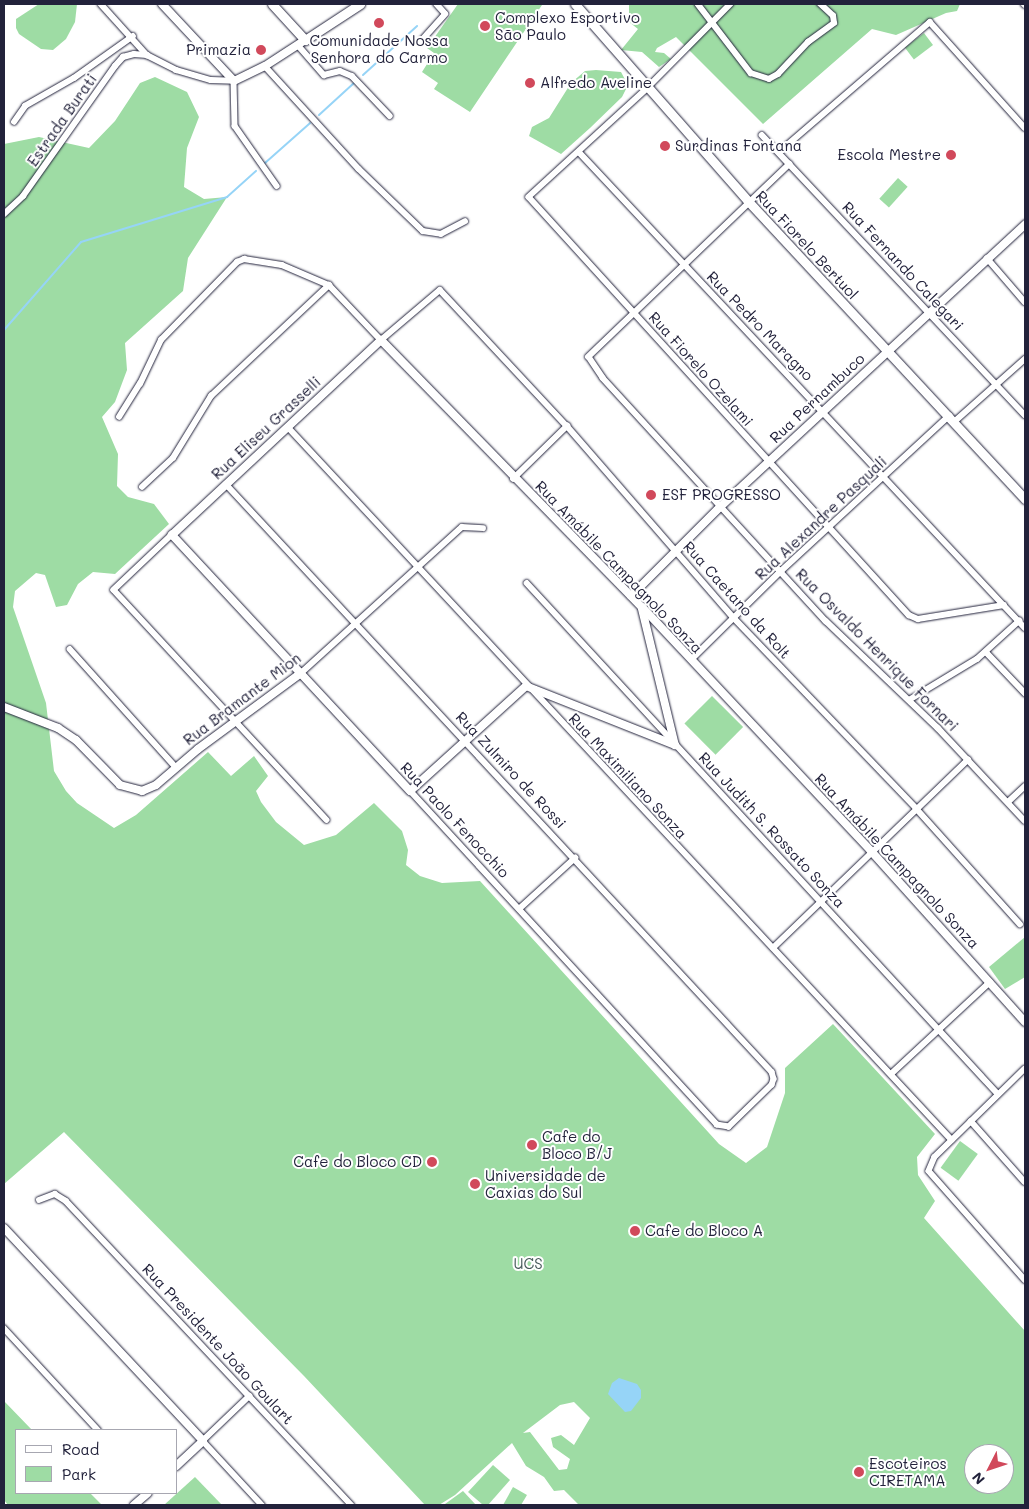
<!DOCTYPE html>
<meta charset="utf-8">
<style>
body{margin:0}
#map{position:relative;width:1029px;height:1509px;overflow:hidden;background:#fff;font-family:Mali,sans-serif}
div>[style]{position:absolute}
.green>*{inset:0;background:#9edca4;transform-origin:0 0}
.water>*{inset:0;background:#96d4f7}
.stream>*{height:2px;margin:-1px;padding:0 1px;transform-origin:1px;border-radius:1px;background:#96d4f7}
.roads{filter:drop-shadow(0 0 1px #22223b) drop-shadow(0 0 1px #22223b)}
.minor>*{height:5.5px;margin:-2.75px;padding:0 2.75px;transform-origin:2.75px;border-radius:2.75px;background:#fff}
.tertiary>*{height:8px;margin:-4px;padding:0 4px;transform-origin:4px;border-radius:4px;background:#fff}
.secondary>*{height:9px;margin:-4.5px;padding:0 4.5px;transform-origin:4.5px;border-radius:4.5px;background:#fff}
.dots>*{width:14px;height:14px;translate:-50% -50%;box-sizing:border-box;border:2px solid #fff;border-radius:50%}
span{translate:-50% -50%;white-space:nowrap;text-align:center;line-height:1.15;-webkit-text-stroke:4px #fff;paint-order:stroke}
.poi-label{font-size:15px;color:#22223b}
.left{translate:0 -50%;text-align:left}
.right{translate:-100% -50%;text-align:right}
.street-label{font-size:15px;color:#22223b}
.park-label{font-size:15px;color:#475a5a}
.frame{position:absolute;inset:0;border:5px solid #22223b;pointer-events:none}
.legend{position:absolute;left:15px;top:1429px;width:162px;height:65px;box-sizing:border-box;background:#fff;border:1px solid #a7a7b1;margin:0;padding:6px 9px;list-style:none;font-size:15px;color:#22223b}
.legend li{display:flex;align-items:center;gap:10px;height:25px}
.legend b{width:25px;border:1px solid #a7a7b1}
.north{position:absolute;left:964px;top:1444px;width:50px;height:50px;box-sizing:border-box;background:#fff;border:1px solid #a7a7b1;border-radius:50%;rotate:229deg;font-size:14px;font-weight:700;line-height:20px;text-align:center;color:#22223b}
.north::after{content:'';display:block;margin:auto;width:18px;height:22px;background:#d1495b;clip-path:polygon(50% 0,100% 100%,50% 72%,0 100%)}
</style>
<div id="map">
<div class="green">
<i style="clip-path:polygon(39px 4px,77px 4px,75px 22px,66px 39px,53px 50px,41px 49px,19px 34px,16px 28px,16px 19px)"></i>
<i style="clip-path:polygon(458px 4px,542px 5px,470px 112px,434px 89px,438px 83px,422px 72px,434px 53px,427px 48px)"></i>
<i style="clip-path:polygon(629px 4px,960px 4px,957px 11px,946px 13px,896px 35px,872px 29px,763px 124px,676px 37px,657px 48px,655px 52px,664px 53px,671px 59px,659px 67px,642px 52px,621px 50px,638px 29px,629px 22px)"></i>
<i style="left:924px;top:33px;width:15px;height:24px;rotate:53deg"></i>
<i style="clip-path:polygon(596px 70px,621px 72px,628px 85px,622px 97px,590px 128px,561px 154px,529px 136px,532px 127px,549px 118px,571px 83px,585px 71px)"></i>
<i style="clip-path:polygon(evenodd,155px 77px,187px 92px,199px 117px,187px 148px,184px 187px,204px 199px,227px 197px,188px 258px,183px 291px,125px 343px,127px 370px,115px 402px,102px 417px,118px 454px,117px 486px,128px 497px,154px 504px,169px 524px,115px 574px,93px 572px,78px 584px,67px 605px,56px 607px,45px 575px,36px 573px,15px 591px,13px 607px,46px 703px,54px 771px,66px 791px,77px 803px,114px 828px,136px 815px,208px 752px,231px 776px,254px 756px,268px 776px,256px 791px,261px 802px,276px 822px,304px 845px,336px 835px,374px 803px,402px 831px,408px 850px,406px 865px,420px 876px,442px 883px,480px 881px,719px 1144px,746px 1163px,767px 1147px,785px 1093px,785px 1068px,833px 1024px,935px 1134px,917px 1157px,918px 1175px,935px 1201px,924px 1218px,1025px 1331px,1025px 1505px,579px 1505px,564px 1490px,554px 1491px,544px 1477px,526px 1466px,512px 1443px,455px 1495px,439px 1505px,425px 1505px,304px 1376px,64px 1132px,4px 1184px,4px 144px,39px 137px,89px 148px,115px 121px,140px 83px,155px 77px,574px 1402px,590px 1418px,574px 1445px,561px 1435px,551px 1438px,553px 1447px,570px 1459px,567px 1469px,559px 1470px,530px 1432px,523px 1433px,560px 1405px,574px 1402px,155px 77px,974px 1454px,1004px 1454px,1004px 1484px,974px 1484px,974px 1454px)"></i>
<i style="left:898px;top:178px;width:13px;height:28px;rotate:42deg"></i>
<i style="left:712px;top:696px;width:44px;height:39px;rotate:45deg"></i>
<i style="clip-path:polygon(1025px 937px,1025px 977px,1005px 989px,989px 967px)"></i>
<i style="left:960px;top:1141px;width:22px;height:33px;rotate:36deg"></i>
<i style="clip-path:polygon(4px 1401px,32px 1430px,16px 1430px,16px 1493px,90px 1493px,102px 1505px,8px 1505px,4px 1500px)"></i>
<i style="clip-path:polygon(493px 1465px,510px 1480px,488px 1505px,483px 1505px,468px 1492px)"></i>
<i style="clip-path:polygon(195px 1477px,222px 1505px,164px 1505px)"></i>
<i style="clip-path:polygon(513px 1487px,527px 1495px,521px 1505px,503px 1505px)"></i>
<i style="clip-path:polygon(463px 1491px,476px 1505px,444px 1505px,445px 1504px)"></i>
</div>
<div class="water">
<i style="clip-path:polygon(619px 1378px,637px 1384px,641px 1390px,641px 1398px,631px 1411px,625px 1412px,608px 1394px,612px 1383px)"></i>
</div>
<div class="stream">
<i style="left:363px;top:75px;width:73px;rotate:-42.2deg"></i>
<i style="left:319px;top:115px;width:47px;rotate:-42.4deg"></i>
<i style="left:265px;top:163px;width:60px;rotate:-41.6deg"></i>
<i style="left:4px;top:330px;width:117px;rotate:-48.8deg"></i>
<i style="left:81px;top:242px;width:153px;rotate:-17.1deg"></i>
<i style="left:227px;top:197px;width:39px;rotate:-42deg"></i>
</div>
<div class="roads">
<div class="minor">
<i style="left:101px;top:4px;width:69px;rotate:48deg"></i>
<i style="left:698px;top:4px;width:87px;rotate:52.5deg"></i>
<i style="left:751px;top:73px;width:19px;rotate:18deg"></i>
<i style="left:769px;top:79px;width:10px;rotate:-29deg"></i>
<i style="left:778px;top:74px;width:44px;rotate:-46.8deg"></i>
<i style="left:808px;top:42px;width:32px;rotate:-36deg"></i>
<i style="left:834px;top:23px;width:7px;rotate:-98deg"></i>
<i style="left:833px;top:16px;width:18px;rotate:-137deg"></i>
<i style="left:731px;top:4px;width:120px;rotate:134.7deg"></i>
<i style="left:647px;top:89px;width:160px;rotate:137.5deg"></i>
<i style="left:529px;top:197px;width:565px;rotate:47.73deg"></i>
<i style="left:909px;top:615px;width:10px;rotate:24deg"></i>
<i style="left:918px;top:619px;width:87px;rotate:-9.2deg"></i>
<i style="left:1024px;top:4px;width:1px;rotate:45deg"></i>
<i style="left:421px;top:41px;width:36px;rotate:-48deg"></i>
<i style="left:445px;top:14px;width:13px;rotate:-132deg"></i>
<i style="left:298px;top:45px;width:40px;rotate:49deg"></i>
<i style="left:324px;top:75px;width:16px;rotate:-14deg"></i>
<i style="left:340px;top:71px;width:13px;rotate:23deg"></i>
<i style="left:352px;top:76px;width:55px;rotate:46.5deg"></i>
<i style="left:265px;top:66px;width:139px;rotate:47.6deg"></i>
<i style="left:359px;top:169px;width:89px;rotate:44.1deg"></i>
<i style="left:423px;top:231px;width:18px;rotate:9deg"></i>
<i style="left:441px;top:234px;width:27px;rotate:-28deg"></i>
<i style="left:14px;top:122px;width:19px;rotate:-55deg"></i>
<i style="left:25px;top:106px;width:56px;rotate:-29.7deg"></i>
<i style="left:74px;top:78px;width:72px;rotate:-35.4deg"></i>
<i style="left:762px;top:135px;width:384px;rotate:46.8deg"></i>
<i style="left:579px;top:152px;width:652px;rotate:46.86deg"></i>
<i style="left:779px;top:152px;width:199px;rotate:-40.7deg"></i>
<i style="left:930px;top:22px;width:142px;rotate:48.1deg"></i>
<i style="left:790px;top:164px;width:279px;rotate:136.2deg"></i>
<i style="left:589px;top:357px;width:25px;rotate:56deg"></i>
<i style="left:603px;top:378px;width:330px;rotate:47.5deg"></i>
<i style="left:826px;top:621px;width:155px;rotate:43.7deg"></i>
<i style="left:938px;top:728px;width:127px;rotate:46.9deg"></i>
<i style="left:4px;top:214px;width:26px;rotate:-43deg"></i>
<i style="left:23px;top:196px;width:159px;rotate:-54.7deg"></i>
<i style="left:115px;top:66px;width:12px;rotate:-48deg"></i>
<i style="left:123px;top:57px;width:11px;rotate:-15deg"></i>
<i style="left:134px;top:54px;width:13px;rotate:4deg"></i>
<i style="left:147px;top:55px;width:33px;rotate:27deg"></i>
<i style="left:176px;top:70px;width:36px;rotate:16deg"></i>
<i style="left:211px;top:80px;width:23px;rotate:2deg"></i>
<i style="left:234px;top:81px;width:45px;rotate:88.7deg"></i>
<i style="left:235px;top:126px;width:73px;rotate:55deg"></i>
<i style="left:987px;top:258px;width:58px;rotate:49.2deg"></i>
<i style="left:119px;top:417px;width:39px;rotate:-58deg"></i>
<i style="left:140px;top:384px;width:49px;rotate:-64.5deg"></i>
<i style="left:161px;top:340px;width:109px;rotate:-45.7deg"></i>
<i style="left:237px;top:262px;width:8px;rotate:-23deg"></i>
<i style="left:244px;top:259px;width:38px;rotate:9deg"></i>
<i style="left:282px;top:265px;width:51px;rotate:23.1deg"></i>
<i style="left:329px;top:285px;width:76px;rotate:46.6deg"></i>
<i style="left:381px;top:340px;width:77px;rotate:-40.3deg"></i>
<i style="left:440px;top:290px;width:186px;rotate:47deg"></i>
<i style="left:567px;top:426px;width:253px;rotate:49deg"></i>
<i style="left:733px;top:617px;width:265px;rotate:46.2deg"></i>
<i style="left:916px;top:808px;width:156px;rotate:48.1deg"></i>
<i style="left:954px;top:422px;width:95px;rotate:-41.6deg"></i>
<i style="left:288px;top:427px;width:974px;rotate:47.04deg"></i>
<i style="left:513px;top:479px;width:76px;rotate:-44.5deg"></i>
<i style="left:226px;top:484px;width:802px;rotate:47.12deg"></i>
<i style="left:772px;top:1072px;width:7px;rotate:74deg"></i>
<i style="left:774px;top:1079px;width:6px;rotate:108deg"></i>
<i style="left:772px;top:1085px;width:60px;rotate:135.7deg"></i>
<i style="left:729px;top:1127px;width:12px;rotate:-171deg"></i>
<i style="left:717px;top:1125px;width:454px;rotate:-132.6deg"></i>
<i style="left:142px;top:487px;width:42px;rotate:-43.1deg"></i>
<i style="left:173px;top:458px;width:73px;rotate:-58.5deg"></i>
<i style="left:211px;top:396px;width:162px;rotate:-43.2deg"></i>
<i style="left:172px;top:535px;width:80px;rotate:136.5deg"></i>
<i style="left:114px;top:590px;width:313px;rotate:47.2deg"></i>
<i style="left:527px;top:583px;width:695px;rotate:47.33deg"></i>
<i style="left:70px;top:649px;width:159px;rotate:48.1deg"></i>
<i style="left:986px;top:652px;width:57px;rotate:46.4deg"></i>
<i style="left:691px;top:660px;width:127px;rotate:-44.7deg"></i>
<i style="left:781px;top:571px;width:229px;rotate:-42.7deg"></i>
<i style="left:301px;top:673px;width:217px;rotate:-42.2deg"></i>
<i style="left:462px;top:527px;width:21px;rotate:3deg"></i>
<i style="left:909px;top:700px;width:79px;rotate:-31.1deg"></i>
<i style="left:977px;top:659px;width:57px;rotate:-42.1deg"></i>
<i style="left:1008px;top:802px;width:23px;rotate:-43deg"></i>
<i style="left:519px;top:909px;width:76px;rotate:-42.3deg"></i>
<i style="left:773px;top:948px;width:271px;rotate:-44deg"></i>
<i style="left:1025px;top:1069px;width:126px;rotate:135.6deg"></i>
<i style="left:935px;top:1157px;width:15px;rotate:113deg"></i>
<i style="left:929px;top:1171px;width:145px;rotate:48.6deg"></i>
<i style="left:891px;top:1074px;width:135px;rotate:-42.9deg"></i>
<i style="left:971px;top:1121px;width:81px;rotate:48.5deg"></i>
<i style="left:39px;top:1200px;width:17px;rotate:-21deg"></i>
<i style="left:55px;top:1194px;width:13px;rotate:32deg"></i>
<i style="left:66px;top:1201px;width:417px;rotate:46.8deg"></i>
<i style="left:4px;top:1328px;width:139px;rotate:47.3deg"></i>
<i style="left:250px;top:1396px;width:65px;rotate:136.2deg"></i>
<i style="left:203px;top:1441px;width:87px;rotate:47.3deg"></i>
</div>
<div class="tertiary">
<i style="left:162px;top:4px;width:105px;rotate:46.9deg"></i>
<i style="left:234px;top:81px;width:34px;rotate:-26deg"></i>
<i style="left:265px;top:66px;width:48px;rotate:-33deg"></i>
<i style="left:631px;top:596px;width:127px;rotate:-45deg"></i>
<i style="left:721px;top:506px;width:415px;rotate:-42.8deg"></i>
<i style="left:642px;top:609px;width:140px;rotate:76.4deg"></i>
<i style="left:4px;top:707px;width:58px;rotate:21.3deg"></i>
<i style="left:58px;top:728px;width:22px;rotate:34deg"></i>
<i style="left:76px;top:740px;width:63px;rotate:45.6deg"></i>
<i style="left:120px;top:785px;width:23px;rotate:15deg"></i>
<i style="left:142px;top:791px;width:15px;rotate:-23deg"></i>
<i style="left:156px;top:785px;width:55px;rotate:-40.6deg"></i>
<i style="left:198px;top:749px;width:128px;rotate:-36.4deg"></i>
<i style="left:675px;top:745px;width:160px;rotate:-158.4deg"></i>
<i style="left:526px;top:686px;width:156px;rotate:137.8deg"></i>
<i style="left:410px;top:791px;width:350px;rotate:-132.9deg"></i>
<i style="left:172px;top:535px;width:286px;rotate:-43deg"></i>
<i style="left:381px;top:340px;width:373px;rotate:45.7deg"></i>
<i style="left:642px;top:607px;width:335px;rotate:46.8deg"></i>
<i style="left:871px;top:851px;width:230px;rotate:48deg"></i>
<i style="left:4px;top:1228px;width:291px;rotate:46.9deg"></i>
<i style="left:203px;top:1441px;width:37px;rotate:137deg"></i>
<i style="left:134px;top:1505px;width:18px;rotate:-41deg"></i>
</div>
<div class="secondary">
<i style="left:272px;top:4px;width:49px;rotate:47.5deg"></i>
<i style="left:305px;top:40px;width:66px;rotate:-33.2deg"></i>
<i style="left:575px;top:4px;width:262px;rotate:48.7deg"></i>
<i style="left:748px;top:201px;width:407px;rotate:47.1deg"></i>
</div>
</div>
<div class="dots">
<i style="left:379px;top:23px;background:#d1495b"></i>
<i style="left:485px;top:26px;background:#d1495b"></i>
<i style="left:261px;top:50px;background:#d1495b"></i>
<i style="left:530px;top:83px;background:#d1495b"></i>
<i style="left:665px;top:146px;background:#d1495b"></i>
<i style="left:951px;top:155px;background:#d1495b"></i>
<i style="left:651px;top:495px;background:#d1495b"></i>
<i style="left:532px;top:1145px;background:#d1495b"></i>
<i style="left:432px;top:1162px;background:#d1495b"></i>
<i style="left:475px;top:1184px;background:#d1495b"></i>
<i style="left:635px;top:1231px;background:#d1495b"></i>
<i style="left:859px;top:1472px;background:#d1495b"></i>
</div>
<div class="poi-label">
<span class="left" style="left:495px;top:26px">Complexo Esportivo<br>São Paulo</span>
<span style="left:379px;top:49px">Comunidade Nossa<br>Senhora do Carmo</span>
<span class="right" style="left:251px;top:50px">Primazia</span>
<span class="left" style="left:540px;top:83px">Alfredo Aveline</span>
<span class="left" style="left:675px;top:146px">Surdinas Fontana</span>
<span class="right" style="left:941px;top:155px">Escola Mestre</span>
<span class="left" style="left:662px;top:495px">ESF PROGRESSO</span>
<span class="left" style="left:542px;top:1145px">Cafe do<br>Bloco B/J</span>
<span class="right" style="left:422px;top:1162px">Cafe do Bloco CD</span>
<span class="left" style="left:485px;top:1184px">Universidade de<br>Caxias do Sul</span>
<span class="left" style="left:645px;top:1231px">Cafe do Bloco A</span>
<span class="left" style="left:869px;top:1472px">Escoteiros<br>CIRETAMA</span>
</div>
<div class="street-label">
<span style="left:62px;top:120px;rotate:-55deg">Estrada Burati</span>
<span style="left:807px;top:245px;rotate:47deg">Rua Fiorelo Bertuol</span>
<span style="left:903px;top:266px;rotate:47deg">Rua Fernando Calegari</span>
<span style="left:760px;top:326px;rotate:46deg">Rua Pedro Maragno</span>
<span style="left:701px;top:369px;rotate:48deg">Rua Fiorelo Ozelami</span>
<span style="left:817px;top:398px;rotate:-43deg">Rua Pernambuco</span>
<span style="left:266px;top:428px;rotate:-43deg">Rua Eliseu Grasselli</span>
<span style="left:821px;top:518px;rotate:-43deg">Rua Alexandre Pasquali</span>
<span style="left:619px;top:567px;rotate:46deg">Rua Amábile Campagnolo Sonza</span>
<span style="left:737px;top:600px;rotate:48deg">Rua Caetano da Rolt</span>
<span style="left:877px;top:650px;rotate:45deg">Rua Osvaldo Henrique Fornari</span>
<span style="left:242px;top:699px;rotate:-37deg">Rua Bramante Mion</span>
<span style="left:511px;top:770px;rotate:47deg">Rua Zulmiro de Rossi</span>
<span style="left:628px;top:776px;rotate:47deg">Rua Maximiliano Sonza</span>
<span style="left:455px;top:820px;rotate:47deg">Rua Paolo Fenocchio</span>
<span style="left:772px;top:830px;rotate:47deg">Rua Judith S. Rossato Sonza</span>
<span style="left:897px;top:861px;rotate:47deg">Rua Amábile Campagnolo Sonza</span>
<span style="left:218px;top:1344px;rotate:47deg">Rua Presidente João Goulart</span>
</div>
<div class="park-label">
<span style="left:528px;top:1264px">UCS</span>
</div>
<div class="frame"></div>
<ul class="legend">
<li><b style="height:6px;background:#fff"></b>Road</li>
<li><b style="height:14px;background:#9edca4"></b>Park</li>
</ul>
<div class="north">N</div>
</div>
